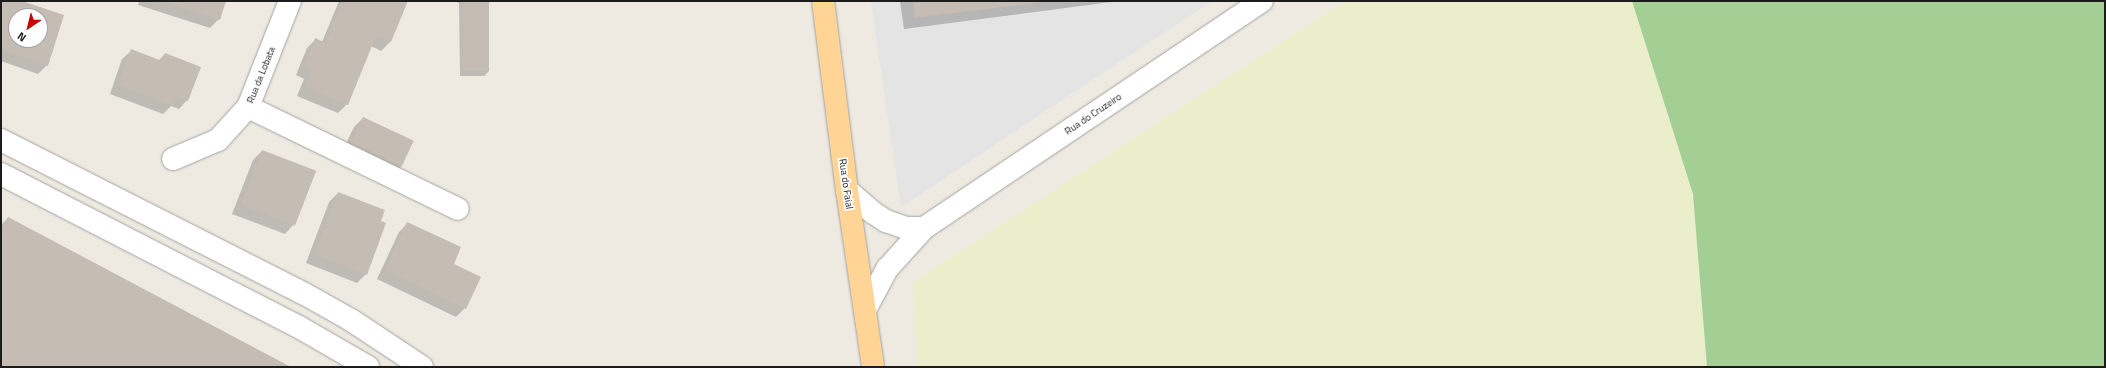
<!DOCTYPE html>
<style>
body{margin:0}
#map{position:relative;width:2106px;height:368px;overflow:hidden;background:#eeeae1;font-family:"Titillium Web",sans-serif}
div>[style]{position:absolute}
.farmland>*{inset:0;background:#eaeecb}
.forest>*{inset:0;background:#a3cf94}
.parking>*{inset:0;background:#e4e4e4}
.shadow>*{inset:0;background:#0003}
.building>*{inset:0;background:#c5bcb4;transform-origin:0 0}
.roads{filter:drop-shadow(0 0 1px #a3a3a3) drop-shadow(0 0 1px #a3a3a3)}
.minor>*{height:22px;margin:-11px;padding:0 11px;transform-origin:11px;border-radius:11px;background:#fff}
.major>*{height:22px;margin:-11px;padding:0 11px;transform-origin:11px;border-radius:11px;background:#ffd494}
span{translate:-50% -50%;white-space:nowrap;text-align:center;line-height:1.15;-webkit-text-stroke:3.5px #fff;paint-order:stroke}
.street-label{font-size:10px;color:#1c1c1c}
.frame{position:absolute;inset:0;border:2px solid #1c1c1c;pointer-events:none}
.north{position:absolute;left:8px;top:8px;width:40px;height:40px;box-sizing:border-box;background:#fff;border:1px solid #a4a4a4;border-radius:50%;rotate:215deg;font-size:11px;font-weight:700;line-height:16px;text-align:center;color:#1c1c1c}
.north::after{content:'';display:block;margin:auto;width:14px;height:18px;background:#c70600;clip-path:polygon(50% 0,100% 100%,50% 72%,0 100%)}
</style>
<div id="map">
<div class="farmland">
<i style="clip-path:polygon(1345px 1px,1632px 1px,1693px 194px,1707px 367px,918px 367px,913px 282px)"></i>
</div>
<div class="forest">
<i style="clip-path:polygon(1632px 1px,2105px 1px,2105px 367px,1707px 367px,1693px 194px)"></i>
</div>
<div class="parking">
<i style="clip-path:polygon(871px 1px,1212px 1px,901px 207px)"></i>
</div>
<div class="shadow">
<i style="clip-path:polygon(evenodd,1px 1px,19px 1px,63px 16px,47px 65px,38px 74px,1px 61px,1px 1px,16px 16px,40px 16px,40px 40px,16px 40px,16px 16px)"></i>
<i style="clip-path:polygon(139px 1px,225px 1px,219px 19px,210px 28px,138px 5px)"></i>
<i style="clip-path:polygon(339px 1px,407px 1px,390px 42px,381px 51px,371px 46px,347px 104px,338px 113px,297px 96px,304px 79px,296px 75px,307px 48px,316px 39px,322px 42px)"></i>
<i style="clip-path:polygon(455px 1px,488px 1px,489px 71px,484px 76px,460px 76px,459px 3px)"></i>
<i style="clip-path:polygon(900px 1px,1119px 1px,904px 29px)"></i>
<i style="clip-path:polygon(131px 51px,158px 61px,165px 54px,187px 100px,179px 109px,171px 106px,163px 114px,110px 94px,122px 59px)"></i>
<i style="clip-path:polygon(363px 118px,401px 167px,392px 175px,342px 152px,354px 127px)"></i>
<i style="clip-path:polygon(262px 151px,293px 225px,285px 234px,232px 214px,253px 160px)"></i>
<i style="clip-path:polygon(338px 193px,366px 274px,357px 283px,306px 263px,329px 202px)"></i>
<i style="clip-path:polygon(8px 218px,289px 367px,1px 367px,1px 225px)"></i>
<i style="clip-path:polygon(408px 223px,452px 265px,465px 308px,456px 317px,377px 279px,399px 232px)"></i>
</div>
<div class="building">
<i style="clip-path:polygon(evenodd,1px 1px,22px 1px,64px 15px,48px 66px,1px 50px,1px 1px,16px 16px,40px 16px,40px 40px,16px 40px,16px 16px)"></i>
<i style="clip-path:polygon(163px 1px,226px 1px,220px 20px)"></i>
<i style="clip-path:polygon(343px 1px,408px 1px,391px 42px,376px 36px,348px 105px,305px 87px,313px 70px,304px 66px,315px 38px,326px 43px)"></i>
<i style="left:463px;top:1px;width:26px;height:70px"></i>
<i style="clip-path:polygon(913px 1px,1041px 1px,1041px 2px,915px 18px)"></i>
<i style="clip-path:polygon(131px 49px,162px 61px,165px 53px,201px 67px,188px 101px,176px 96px,173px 106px,118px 85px)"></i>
<i style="left:363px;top:117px;width:56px;height:29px;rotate:25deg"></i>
<i style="left:262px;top:150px;width:58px;height:59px;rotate:21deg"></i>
<i style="clip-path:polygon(338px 192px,385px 210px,381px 221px,386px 223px,367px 275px,314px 254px)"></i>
<i style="clip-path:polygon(8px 217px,291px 367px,1px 367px,1px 229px)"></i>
<i style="clip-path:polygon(407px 222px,461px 247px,454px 264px,481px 277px,466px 309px,385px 270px)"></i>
</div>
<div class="roads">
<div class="minor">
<i style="left:248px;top:107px;width:233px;rotate:25.9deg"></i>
<i style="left:1px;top:140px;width:339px;rotate:26.9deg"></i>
<i style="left:303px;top:293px;width:55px;rotate:29.4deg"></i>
<i style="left:351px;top:320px;width:85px;rotate:33.5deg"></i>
<i style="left:173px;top:159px;width:49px;rotate:-22.9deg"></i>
<i style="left:218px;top:140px;width:45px;rotate:-47.7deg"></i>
<i style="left:248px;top:107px;width:114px;rotate:-68.4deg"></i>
<i style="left:1px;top:174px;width:335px;rotate:27.2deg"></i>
<i style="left:299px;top:327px;width:80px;rotate:30.1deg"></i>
<i style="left:847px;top:190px;width:33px;rotate:41deg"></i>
<i style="left:872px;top:212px;width:17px;rotate:33deg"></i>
<i style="left:886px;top:221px;width:21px;rotate:19deg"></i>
<i style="left:906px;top:228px;width:18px"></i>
<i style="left:865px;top:310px;width:47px;rotate:-61.8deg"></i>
<i style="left:887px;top:269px;width:55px;rotate:-47.9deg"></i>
<i style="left:924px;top:228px;width:407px;rotate:-33.9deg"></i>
</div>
<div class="major">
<i style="left:823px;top:1px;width:191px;rotate:82.8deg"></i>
<i style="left:847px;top:190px;width:179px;rotate:81.6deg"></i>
</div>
</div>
<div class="street-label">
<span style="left:261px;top:75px;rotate:-68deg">Rua da Lobata</span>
<span style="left:1093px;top:114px;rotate:-34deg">Rua do Cruzeiro</span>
<span style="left:846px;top:184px;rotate:82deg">Rua do Faial</span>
</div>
<div class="frame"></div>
<div class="north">N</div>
</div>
